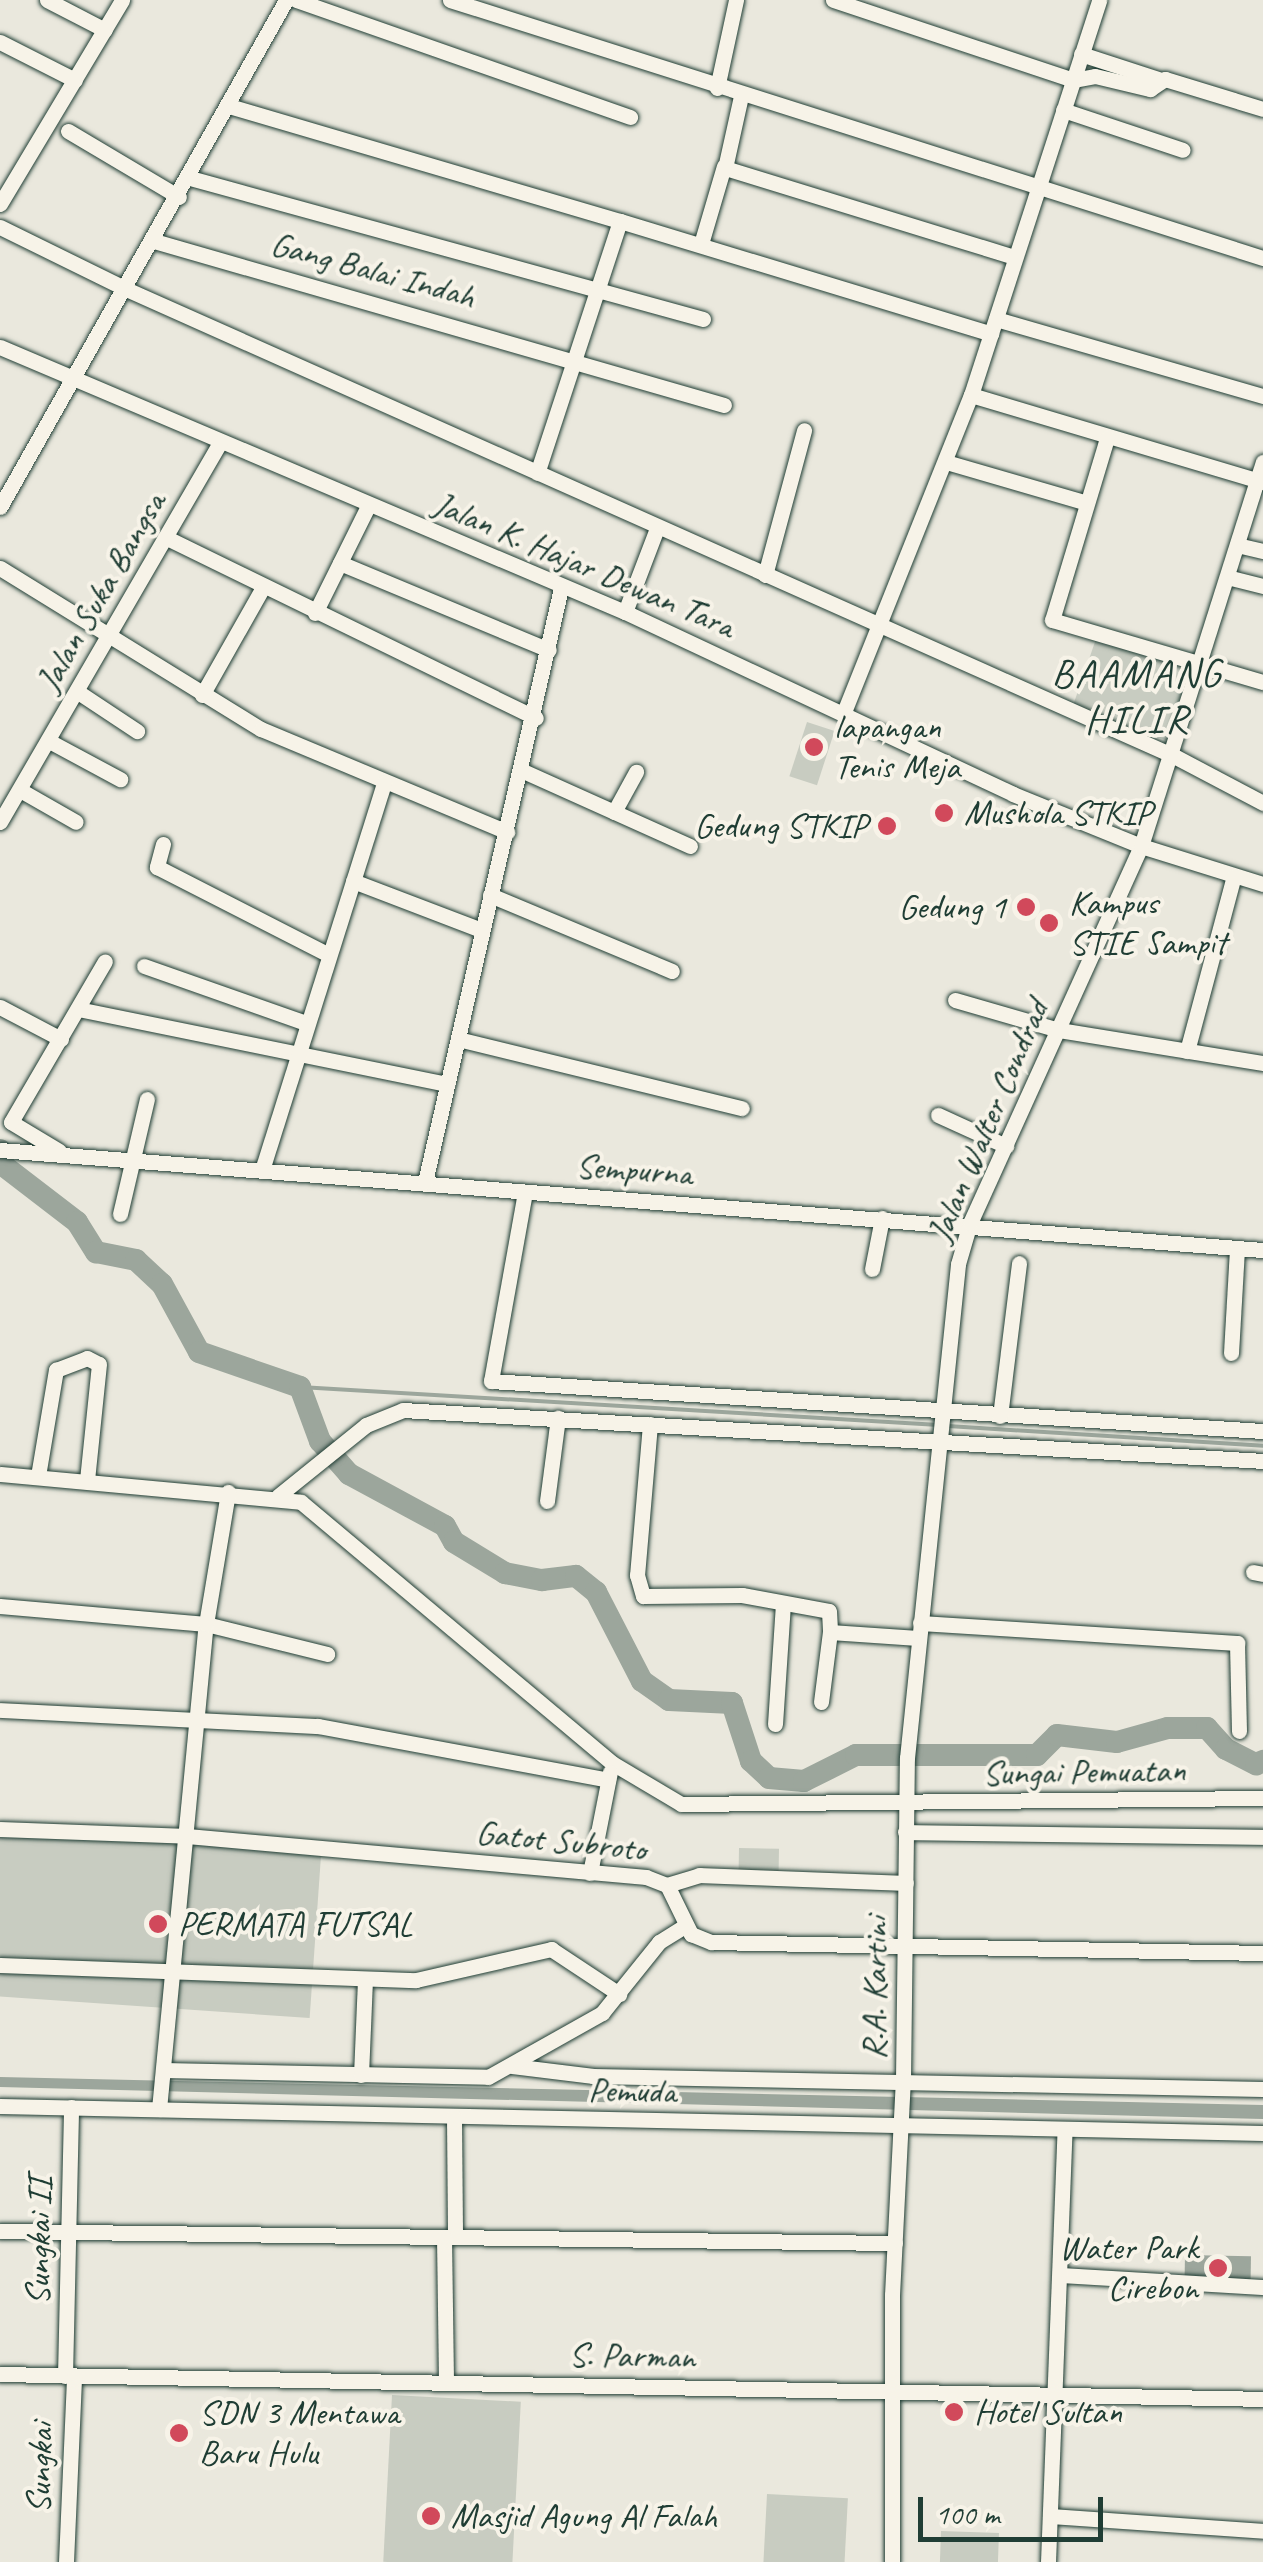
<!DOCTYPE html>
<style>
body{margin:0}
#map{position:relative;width:1263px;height:2562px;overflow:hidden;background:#eae8dd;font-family:Caveat,sans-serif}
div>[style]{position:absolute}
.green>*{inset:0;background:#c8ccc1;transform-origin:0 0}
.water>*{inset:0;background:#9ca69c;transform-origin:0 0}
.stream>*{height:4px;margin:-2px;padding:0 2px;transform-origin:2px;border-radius:2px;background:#9ca69c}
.river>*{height:22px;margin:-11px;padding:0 11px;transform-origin:11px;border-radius:11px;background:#9ca69c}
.roads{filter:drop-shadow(0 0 2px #1f3d34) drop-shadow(0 0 2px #1f3d34)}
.minor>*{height:15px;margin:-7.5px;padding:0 7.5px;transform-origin:7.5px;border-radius:7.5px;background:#f7f3e8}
.dots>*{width:28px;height:28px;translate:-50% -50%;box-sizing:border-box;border:5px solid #f7f3e8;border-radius:50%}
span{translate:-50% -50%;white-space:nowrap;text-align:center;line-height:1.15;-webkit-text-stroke:8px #f7f3e8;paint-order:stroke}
.street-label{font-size:35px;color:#1f3d34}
.poi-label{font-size:35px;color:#1f3d34}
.left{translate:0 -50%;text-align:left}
.right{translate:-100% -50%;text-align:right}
.quarter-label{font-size:40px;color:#1f3d34;letter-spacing:2.5px}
.scale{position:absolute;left:918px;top:2497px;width:185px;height:45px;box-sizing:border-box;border:5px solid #1f3d34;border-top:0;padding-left:12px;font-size:30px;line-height:35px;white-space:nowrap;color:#1f3d34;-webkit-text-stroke:8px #f7f3e8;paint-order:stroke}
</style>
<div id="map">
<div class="green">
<i style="left:1097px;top:636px;width:104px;height:76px;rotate:19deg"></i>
<i style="left:807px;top:722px;width:29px;height:57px;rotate:18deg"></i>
<i style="left:0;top:1830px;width:322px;height:166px;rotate:4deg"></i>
<i style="left:739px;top:1848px;width:40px;height:22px;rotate:1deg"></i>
<i style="left:392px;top:2395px;width:129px;height:167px;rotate:3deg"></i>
<i style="left:767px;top:2494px;width:81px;height:68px;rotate:3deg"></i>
<i style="left:941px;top:2531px;width:58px;height:31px;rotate:2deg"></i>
</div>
<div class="water">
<i style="clip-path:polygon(0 2077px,1263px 2105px,1263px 2119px,0 2087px)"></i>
<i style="left:1185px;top:2255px;width:66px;height:25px;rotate:1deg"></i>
</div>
<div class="stream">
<i style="left:300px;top:1387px;width:640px;rotate:3.4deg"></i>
<i style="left:948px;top:1426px;width:316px;rotate:3.6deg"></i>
</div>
<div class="river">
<i style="left:0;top:1150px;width:16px;rotate:76deg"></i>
<i style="left:4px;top:1166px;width:92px;rotate:37.5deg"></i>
<i style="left:77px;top:1222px;width:36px;rotate:58deg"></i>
<i style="left:96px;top:1252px;width:41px;rotate:11.3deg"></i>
<i style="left:136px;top:1260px;width:35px;rotate:43deg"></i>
<i style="left:162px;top:1284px;width:77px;rotate:61.4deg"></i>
<i style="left:199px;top:1352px;width:107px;rotate:19.1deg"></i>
<i style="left:300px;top:1387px;width:58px;rotate:69.7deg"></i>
<i style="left:320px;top:1441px;width:44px;rotate:48.7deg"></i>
<i style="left:349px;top:1474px;width:109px;rotate:28.4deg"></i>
<i style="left:445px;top:1526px;width:18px;rotate:61deg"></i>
<i style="left:454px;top:1542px;width:60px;rotate:31.3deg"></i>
<i style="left:505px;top:1573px;width:38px;rotate:11deg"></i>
<i style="left:542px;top:1580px;width:34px;rotate:-7deg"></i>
<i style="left:576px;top:1576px;width:26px;rotate:39deg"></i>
<i style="left:596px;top:1592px;width:100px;rotate:62.7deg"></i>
<i style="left:642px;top:1681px;width:33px;rotate:35deg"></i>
<i style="left:669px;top:1700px;width:63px;rotate:2.7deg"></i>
<i style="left:732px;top:1703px;width:61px;rotate:71.9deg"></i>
<i style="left:751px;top:1761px;width:25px;rotate:43deg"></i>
<i style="left:769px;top:1778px;width:35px;rotate:5deg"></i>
<i style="left:804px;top:1781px;width:58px;rotate:-26.6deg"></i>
<i style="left:856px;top:1755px;width:181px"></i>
<i style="left:1037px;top:1755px;width:28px;rotate:-45deg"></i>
<i style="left:1057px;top:1735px;width:60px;rotate:6.7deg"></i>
<i style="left:1117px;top:1742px;width:53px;rotate:-15.4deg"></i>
<i style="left:1168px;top:1728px;width:39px"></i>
<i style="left:1207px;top:1728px;width:28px;rotate:48deg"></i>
<i style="left:1226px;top:1749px;width:34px;rotate:27deg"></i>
<i style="left:1256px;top:1764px;width:8px;rotate:-23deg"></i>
</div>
<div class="roads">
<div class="minor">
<i style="left:47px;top:0;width:65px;rotate:27.3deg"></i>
<i style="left:296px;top:0;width:354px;rotate:19.3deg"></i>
<i style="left:450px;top:0;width:853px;rotate:17.61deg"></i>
<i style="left:833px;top:0;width:253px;rotate:18.4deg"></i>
<i style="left:1073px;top:80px;width:22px;rotate:-10deg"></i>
<i style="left:1095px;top:76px;width:57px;rotate:13.3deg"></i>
<i style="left:1150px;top:89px;width:18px;rotate:-34deg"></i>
<i style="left:1165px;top:79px;width:102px;rotate:17deg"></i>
<i style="left:0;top:42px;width:84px;rotate:26.9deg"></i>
<i style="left:1081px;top:54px;width:84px;rotate:18deg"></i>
<i style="left:717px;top:88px;width:90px;rotate:-77.8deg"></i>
<i style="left:741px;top:96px;width:74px;rotate:102.5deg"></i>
<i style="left:725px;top:168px;width:303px;rotate:17.1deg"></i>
<i style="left:229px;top:106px;width:408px;rotate:16.4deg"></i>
<i style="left:620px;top:221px;width:265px;rotate:108.2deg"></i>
<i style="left:1063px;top:110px;width:126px;rotate:18.4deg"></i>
<i style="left:68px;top:131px;width:129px;rotate:30.7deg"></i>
<i style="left:190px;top:178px;width:532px;rotate:15.37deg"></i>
<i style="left:0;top:204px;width:238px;rotate:-59.1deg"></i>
<i style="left:620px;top:221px;width:388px;rotate:16.9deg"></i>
<i style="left:0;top:227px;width:140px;rotate:26.2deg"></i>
<i style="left:126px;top:289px;width:1147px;rotate:24.02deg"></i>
<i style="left:1174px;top:756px;width:101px;rotate:27.8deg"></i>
<i style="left:154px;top:241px;width:593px;rotate:16.05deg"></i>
<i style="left:701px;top:244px;width:81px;rotate:-73.6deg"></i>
<i style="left:996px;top:319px;width:278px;rotate:16.1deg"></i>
<i style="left:0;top:347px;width:679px;rotate:22.98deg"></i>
<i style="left:625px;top:612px;width:429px;rotate:25.1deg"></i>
<i style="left:1013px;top:794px;width:138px;rotate:22.1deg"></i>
<i style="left:1141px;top:846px;width:128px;rotate:17.3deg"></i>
<i style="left:971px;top:395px;width:305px;rotate:16.6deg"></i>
<i style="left:1107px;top:438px;width:190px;rotate:106.8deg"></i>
<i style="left:1052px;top:620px;width:220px;rotate:16.4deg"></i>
<i style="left:946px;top:462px;width:144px;rotate:16.2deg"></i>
<i style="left:0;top:507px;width:582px;rotate:-60.57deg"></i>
<i style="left:169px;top:539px;width:408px;rotate:26deg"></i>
<i style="left:1237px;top:545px;width:27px;rotate:13deg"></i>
<i style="left:340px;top:563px;width:226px;rotate:22.6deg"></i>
<i style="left:0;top:568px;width:307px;rotate:31.7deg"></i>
<i style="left:261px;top:729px;width:267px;rotate:22.7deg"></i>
<i style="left:765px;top:575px;width:150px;rotate:-74.9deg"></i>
<i style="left:1227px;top:577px;width:37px;rotate:14deg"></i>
<i style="left:625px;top:612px;width:90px;rotate:-69.1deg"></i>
<i style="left:315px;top:613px;width:119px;rotate:-63.6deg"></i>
<i style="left:78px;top:692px;width:71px;rotate:33.5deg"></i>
<i style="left:202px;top:695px;width:124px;rotate:-60.5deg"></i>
<i style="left:844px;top:712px;width:341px;rotate:-68.2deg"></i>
<i style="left:971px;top:395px;width:415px;rotate:-72deg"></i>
<i style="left:49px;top:741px;width:81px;rotate:28.2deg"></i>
<i style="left:523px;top:771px;width:183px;rotate:24.2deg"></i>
<i style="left:20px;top:790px;width:64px;rotate:29.7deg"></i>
<i style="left:614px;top:812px;width:46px;rotate:-61.2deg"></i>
<i style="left:0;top:822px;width:439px;rotate:-59.9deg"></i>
<i style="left:163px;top:844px;width:24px;rotate:105deg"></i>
<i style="left:157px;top:867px;width:193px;rotate:27.1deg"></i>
<i style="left:353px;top:881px;width:137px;rotate:20.9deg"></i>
<i style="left:490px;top:895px;width:197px;rotate:22.7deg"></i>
<i style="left:144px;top:966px;width:172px;rotate:19.4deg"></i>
<i style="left:955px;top:1000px;width:108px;rotate:16.1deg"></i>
<i style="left:1059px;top:1030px;width:207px;rotate:9.2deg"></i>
<i style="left:0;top:1007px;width:69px;rotate:27.7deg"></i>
<i style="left:78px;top:1009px;width:377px;rotate:11.5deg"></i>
<i style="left:458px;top:1039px;width:292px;rotate:13.7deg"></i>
<i style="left:1187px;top:1051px;width:181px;rotate:-75deg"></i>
<i style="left:938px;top:1115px;width:75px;rotate:24.5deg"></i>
<i style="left:0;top:1150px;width:1267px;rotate:4.53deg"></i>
<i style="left:59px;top:1151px;width:56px;rotate:-148.9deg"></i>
<i style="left:11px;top:1122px;width:186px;rotate:-59.7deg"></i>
<i style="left:262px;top:1170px;width:406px;rotate:-72.5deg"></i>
<i style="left:425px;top:1182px;width:609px;rotate:-77.1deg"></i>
<i style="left:525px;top:1192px;width:192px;rotate:100.2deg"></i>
<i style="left:491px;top:1381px;width:774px;rotate:3.71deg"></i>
<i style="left:120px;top:1214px;width:118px;rotate:-76.8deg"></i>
<i style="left:872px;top:1269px;width:52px;rotate:-78.9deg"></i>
<i style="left:1231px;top:1353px;width:105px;rotate:-86.7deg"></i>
<i style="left:1000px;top:1416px;width:154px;rotate:-82.9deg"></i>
<i style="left:650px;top:1424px;width:152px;rotate:94.9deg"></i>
<i style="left:637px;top:1575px;width:22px;rotate:74deg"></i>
<i style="left:643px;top:1596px;width:99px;rotate:-0.6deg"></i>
<i style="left:742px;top:1595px;width:88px;rotate:10.4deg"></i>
<i style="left:829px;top:1611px;width:21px;rotate:87deg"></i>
<i style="left:830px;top:1632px;width:88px;rotate:3.9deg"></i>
<i style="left:0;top:1474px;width:302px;rotate:5.3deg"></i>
<i style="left:301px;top:1502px;width:406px;rotate:40deg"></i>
<i style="left:612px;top:1763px;width:80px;rotate:30.7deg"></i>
<i style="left:681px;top:1804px;width:582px;rotate:-0.59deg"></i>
<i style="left:38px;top:1476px;width:108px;rotate:-80.4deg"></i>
<i style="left:56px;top:1370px;width:33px;rotate:-21deg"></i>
<i style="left:87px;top:1358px;width:13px;rotate:27deg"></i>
<i style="left:99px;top:1364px;width:118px;rotate:95.9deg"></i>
<i style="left:278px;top:1496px;width:113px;rotate:-38.9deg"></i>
<i style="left:366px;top:1425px;width:40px;rotate:-22deg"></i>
<i style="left:403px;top:1410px;width:862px;rotate:3.39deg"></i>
<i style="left:547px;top:1501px;width:84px;rotate:-82.5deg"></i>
<i style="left:1253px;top:1572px;width:10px;rotate:11deg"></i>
<i style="left:0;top:1606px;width:207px;rotate:5deg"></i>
<i style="left:206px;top:1624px;width:125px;rotate:13.9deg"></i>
<i style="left:920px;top:1623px;width:318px;rotate:3.6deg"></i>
<i style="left:1237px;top:1643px;width:88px;rotate:88.7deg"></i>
<i style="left:821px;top:1702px;width:71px;rotate:-82.7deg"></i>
<i style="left:0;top:1710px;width:318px;rotate:2.9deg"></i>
<i style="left:318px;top:1726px;width:295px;rotate:10.5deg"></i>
<i style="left:775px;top:1724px;width:120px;rotate:-86.2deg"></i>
<i style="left:0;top:1829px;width:187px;rotate:2.1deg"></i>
<i style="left:187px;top:1836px;width:461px;rotate:5.1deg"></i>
<i style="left:646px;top:1877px;width:22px;rotate:21deg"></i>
<i style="left:667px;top:1885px;width:55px;rotate:63.9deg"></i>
<i style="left:691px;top:1934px;width:22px;rotate:22deg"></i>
<i style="left:711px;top:1942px;width:552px;rotate:1.14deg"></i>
<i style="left:905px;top:1832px;width:358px;rotate:0.8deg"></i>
<i style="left:590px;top:1873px;width:103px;rotate:-78.8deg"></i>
<i style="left:667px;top:1885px;width:34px;rotate:-17deg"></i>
<i style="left:699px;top:1875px;width:207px;rotate:2.2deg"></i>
<i style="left:0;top:1965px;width:416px;rotate:2.1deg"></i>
<i style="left:416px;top:1980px;width:139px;rotate:-12.9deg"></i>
<i style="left:551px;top:1949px;width:82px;rotate:33.5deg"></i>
<i style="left:512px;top:2066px;width:82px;rotate:7deg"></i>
<i style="left:593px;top:2076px;width:670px;rotate:1.11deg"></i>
<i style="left:163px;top:2070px;width:325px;rotate:1.2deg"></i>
<i style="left:488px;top:2077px;width:131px;rotate:-29.3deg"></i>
<i style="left:602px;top:2013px;width:91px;rotate:-51.2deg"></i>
<i style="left:659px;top:1942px;width:31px;rotate:-32deg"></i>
<i style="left:361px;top:2075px;width:96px;rotate:-87.6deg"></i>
<i style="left:0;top:2106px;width:1263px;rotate:1.22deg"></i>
<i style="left:159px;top:2109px;width:487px;rotate:-84.5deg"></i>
<i style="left:206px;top:1624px;width:134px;rotate:-80.5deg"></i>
<i style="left:454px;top:2117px;width:120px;rotate:89.5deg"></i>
<i style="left:0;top:2231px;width:895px;rotate:0.77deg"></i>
<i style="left:444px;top:2237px;width:146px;rotate:89.2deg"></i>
<i style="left:1060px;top:2275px;width:203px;rotate:3.4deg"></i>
<i style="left:0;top:2374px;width:1263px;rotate:1.13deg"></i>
<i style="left:65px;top:2376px;width:269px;rotate:-88.7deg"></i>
<i style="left:1051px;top:2516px;width:213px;rotate:4deg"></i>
<i style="left:66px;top:2562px;width:186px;rotate:-87.5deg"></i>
<i style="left:892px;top:2562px;width:267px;rotate:-90deg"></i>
<i style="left:892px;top:2295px;width:216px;rotate:-87.1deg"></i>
<i style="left:903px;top:2079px;width:321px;rotate:-89.3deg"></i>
<i style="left:907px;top:1758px;width:497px;rotate:-84.1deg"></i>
<i style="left:958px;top:1264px;width:43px;rotate:-73.7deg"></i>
<i style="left:970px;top:1223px;width:414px;rotate:-65.6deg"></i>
<i style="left:1141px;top:846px;width:403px;rotate:-72.4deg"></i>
<i style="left:1048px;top:2562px;width:433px;rotate:-87.8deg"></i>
</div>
</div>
<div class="dots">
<i style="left:814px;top:747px;background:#d1495b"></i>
<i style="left:944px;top:813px;background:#d1495b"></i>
<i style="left:887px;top:826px;background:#d1495b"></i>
<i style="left:1026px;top:907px;background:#d1495b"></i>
<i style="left:1049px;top:923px;background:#d1495b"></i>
<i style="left:158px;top:1924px;background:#d1495b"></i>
<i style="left:1218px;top:2268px;background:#d1495b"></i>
<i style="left:954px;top:2412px;background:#d1495b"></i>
<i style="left:179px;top:2433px;background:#d1495b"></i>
<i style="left:431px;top:2516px;background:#d1495b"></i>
</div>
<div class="street-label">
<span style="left:373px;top:270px;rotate:15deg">Gang Balai Indah</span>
<span style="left:584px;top:565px;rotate:23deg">Jalan K. Hajar Dewan Tara</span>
<span style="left:101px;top:592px;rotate:-60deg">Jalan Suka Bangsa</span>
<span style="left:988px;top:1121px;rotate:-67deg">Jalan Walter Condrad</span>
<span style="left:634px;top:1170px;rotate:4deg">Sempurna</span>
<span style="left:1084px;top:1772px;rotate:-1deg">Sungai Pemuatan</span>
<span style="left:561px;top:1841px;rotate:6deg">Gatot Subroto</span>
<span style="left:875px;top:1988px;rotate:-89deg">R.A. Kartini</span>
<span style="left:632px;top:2091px;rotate:1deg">Pemuda</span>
<span style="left:39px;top:2241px;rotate:-89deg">Sungkai II</span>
<span style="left:632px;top:2356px;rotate:1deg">S. Parman</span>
<span style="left:40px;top:2468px;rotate:-88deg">Sungkai</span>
</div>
<div class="poi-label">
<span class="left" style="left:834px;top:747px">lapangan<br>Tenis Meja</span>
<span class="left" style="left:964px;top:813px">Mushola STKIP</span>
<span class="right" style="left:867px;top:826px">Gedung STKIP</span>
<span class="left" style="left:1069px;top:923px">Kampus<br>STIE Sampit</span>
<span class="right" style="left:1006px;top:907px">Gedung 1</span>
<span class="left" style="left:178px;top:1924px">PERMATA FUTSAL</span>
<span class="right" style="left:1198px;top:2268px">Water Park<br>Cirebon</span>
<span class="left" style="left:974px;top:2412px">Hotel Sultan</span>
<span class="left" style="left:199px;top:2433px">SDN 3 Mentawa<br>Baru Hulu</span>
<span class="left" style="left:451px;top:2516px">Masjid Agung Al Falah</span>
</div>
<div class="quarter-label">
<span style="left:1137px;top:696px">BAAMANG<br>HILIR</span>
</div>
<div class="scale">100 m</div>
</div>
